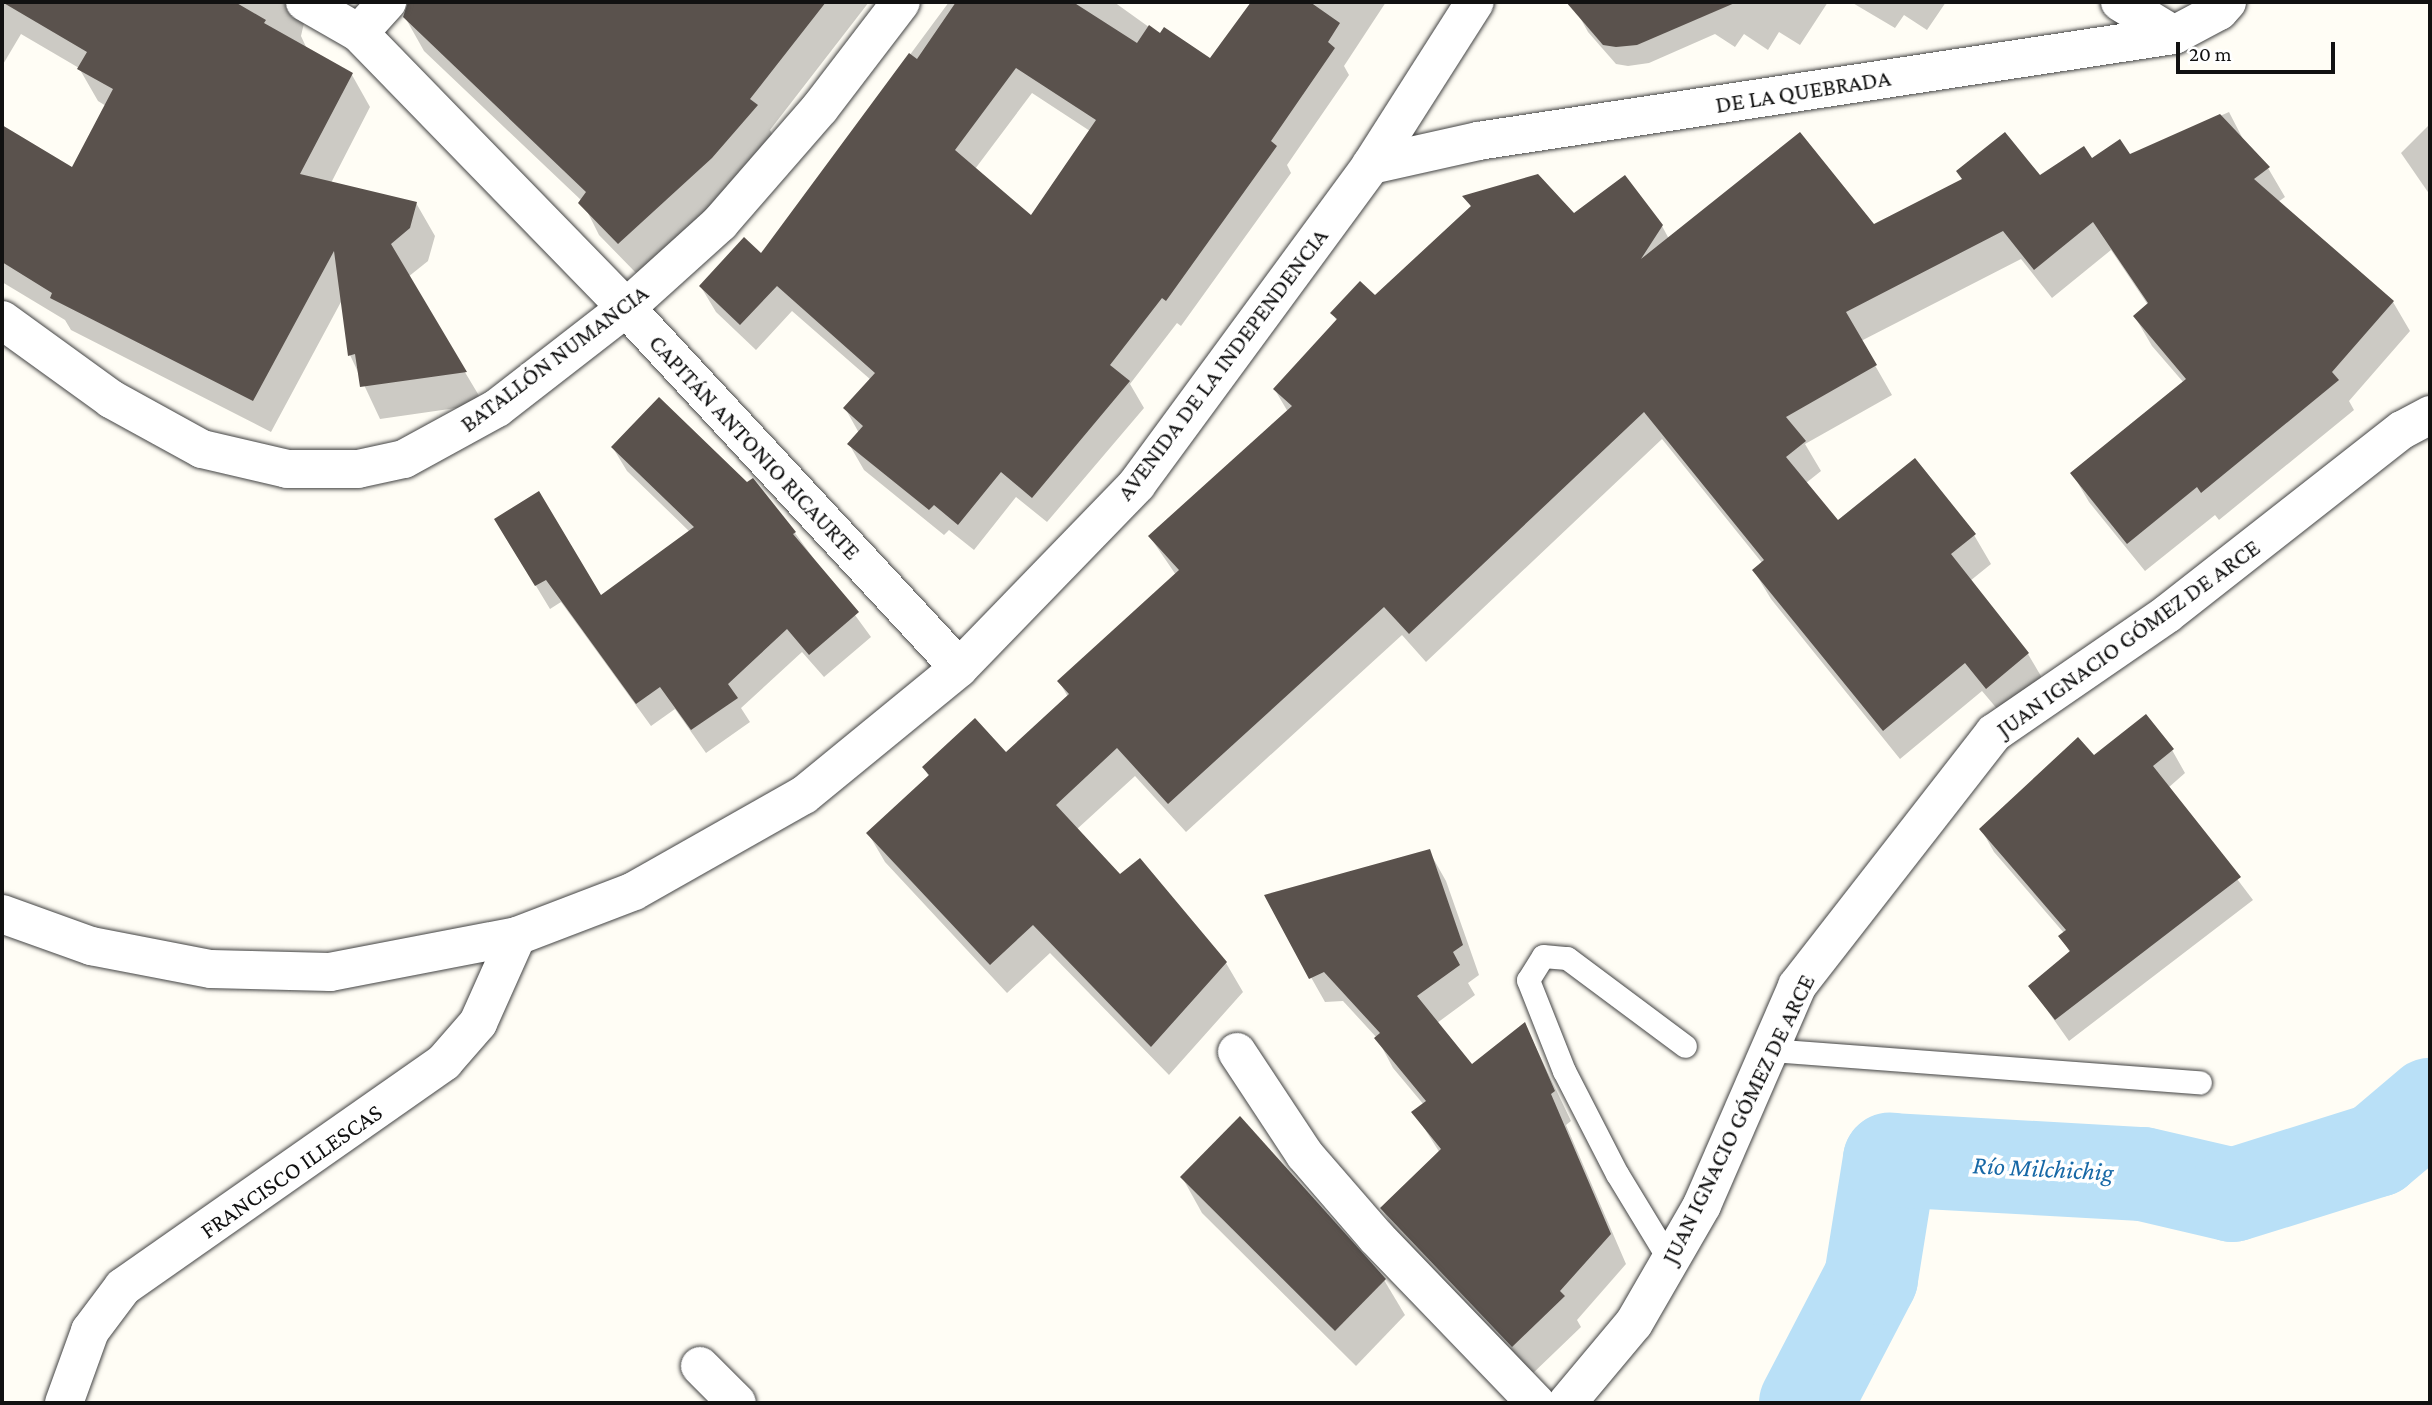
<!DOCTYPE html>
<meta charset="utf-8">
<style>
body{margin:0}
#map{position:relative;width:2432px;height:1405px;overflow:hidden;background:#fffdf5;font-family:"Crimson Pro",serif}
div>[style]{position:absolute}
.shadow>*{inset:0;background:#0003}
.river>*{height:94px;margin:-47px;padding:0 47px;transform-origin:47px;border-radius:47px;background:#b9e0f7}
.building>*{inset:0;background:#5a524d}
.roads{filter:drop-shadow(0 0 2px #444) drop-shadow(0 0 2px #444)}
.service>*{height:23px;margin:-11.5px;padding:0 11.5px;transform-origin:11.5px;border-radius:11.5px;background:#fff}
.minor>*{height:38px;margin:-19px;padding:0 19px;transform-origin:19px;border-radius:19px;background:#fff}
.tertiary>*{height:38px;margin:-19px;padding:0 19px;transform-origin:19px;border-radius:19px;background:#fff}
span{translate:-50% -50%;white-space:nowrap;text-align:center;line-height:1.15;-webkit-text-stroke:7px #fff;paint-order:stroke}
.street-label{font-size:24px;color:#111}
.water-label{font-size:26px;color:#1768a6;font-style:italic}
.frame{position:absolute;inset:0;border:4px solid #111;pointer-events:none}
.scale{position:absolute;left:2176px;top:42px;width:159px;height:32px;box-sizing:border-box;border:4px solid #111;border-top:0;padding-left:9px;font-size:21px;line-height:24px;white-space:nowrap;color:#111;-webkit-text-stroke:5px #fff;paint-order:stroke}
</style>
<div id="map">
<div class="shadow">
<i style="clip-path:polygon(2px 2px,345px 2px,335px 15px,304px 23px,301px 36px,307px 49px,352px 75px,370px 107px,331px 183px,416px 203px,435px 236px,428px 261px,408px 277px,484px 404px,380px 419px,350px 355px,342px 300px,271px 432px,71px 330px,65px 320px,2px 282px,2px 127px,72px 169px,106px 106px,98px 101px,79px 68px,21px 34px,2px 66px)"></i>
<i style="clip-path:polygon(422px 2px,869px 2px,770px 130px,775px 139px,730px 190px,638px 275px,599px 235px,582px 201px,424px 51px,406px 19px)"></i>
<i style="clip-path:polygon(evenodd,949px 2px,1114px 2px,1160px 35px,1210px 61px,1253px 2px,1386px 2px,1344px 66px,1349px 75px,1287px 165px,1291px 173px,1181px 326px,1177px 323px,1130px 384px,1144px 408px,1047px 522px,1016px 497px,974px 550px,949px 530px,944px 535px,864px 470px,849px 444px,859px 433px,845px 408px,871px 380px,792px 311px,756px 350px,716px 312px,701px 287px,761px 256px,949px 2px,1032px 93px,1090px 131px,1032px 218px,975px 169px,1032px 93px)"></i>
<i style="clip-path:polygon(1580px 2px,1828px 2px,1800px 45px,1779px 32px,1768px 50px,1744px 34px,1735px 47px,1715px 34px,1649px 63px,1628px 66px,1616px 64px,1588px 32px,1577px 12px)"></i>
<i style="clip-path:polygon(1851px 2px,1946px 2px,1927px 30px,1904px 15px,1895px 28px)"></i>
<i style="clip-path:polygon(2229px 112px,2245px 143px,2268px 168px,2285px 197px,2278px 202px,2393px 302px,2410px 331px,2349px 401px,2354px 410px,2219px 520px,2215px 515px,2145px 571px,2089px 502px,2072px 473px,2184px 383px,2152px 346px,2135px 317px,2148px 305px,2111px 250px,2052px 298px,2021px 259px,1861px 341px,1892px 395px,1805px 444px,1821px 471px,1806px 483px,1838px 522px,1974px 535px,1991px 564px,1970px 581px,2028px 654px,2045px 683px,2004px 717px,1982px 691px,1900px 759px,1771px 599px,1754px 571px,1763px 564px,1662px 439px,1426px 662px,1402px 635px,1186px 832px,1135px 776px,1076px 830px,1120px 877px,1226px 963px,1243px 992px,1169px 1075px,1050px 953px,1007px 993px,885px 862px,868px 833px,929px 777px,924px 767px,1006px 755px,1068px 697px,1059px 681px,1176px 575px,1150px 537px,1288px 412px,1275px 390px,1337px 321px,1332px 313px,1374px 297px,1472px 208px,1465px 197px,1662px 226px,1669px 239px,1873px 227px,2091px 160px,2130px 156px)"></i>
<i style="clip-path:polygon(2430px 124px,2430px 195px,2401px 153px)"></i>
<i style="clip-path:polygon(613px 448px,795px 533px,871px 637px,824px 677px,802px 652px,741px 708px,750px 722px,706px 753px,675px 709px,651px 726px,561px 602px,550px 609px,510px 543px,601px 597px,690px 532px,627px 471px)"></i>
<i style="clip-path:polygon(2172px 750px,2185px 773px,2168px 788px,2253px 900px,2069px 1041px,2030px 986px,2070px 953px,2061px 936px,2064px 933px,1994px 852px,1981px 829px)"></i>
<i style="clip-path:polygon(1429px 851px,1446px 881px,1479px 975px,1468px 983px,1475px 995px,1437px 1023px,1472px 1066px,1525px 1025px,1571px 1121px,1566px 1125px,1626px 1264px,1577px 1320px,1581px 1327px,1530px 1376px,1399px 1238px,1382px 1209px,1440px 1153px,1414px 1112px,1424px 1105px,1393px 1068px,1377px 1038px,1343px 1001px,1325px 1002px,1308px 972px)"></i>
<i style="clip-path:polygon(1182px 1177px,1384px 1280px,1405px 1315px,1356px 1366px,1202px 1213px)"></i>
</div>
<div class="river">
<i style="left:1806px;top:1403px;width:141px;rotate:-62.5deg"></i>
<i style="left:1871px;top:1278px;width:120px;rotate:-80.9deg"></i>
<i style="left:1890px;top:1160px;width:253px;rotate:3.2deg"></i>
<i style="left:2143px;top:1174px;width:92px;rotate:13.1deg"></i>
<i style="left:2233px;top:1195px;width:151px;rotate:-17.4deg"></i>
<i style="left:2377px;top:1150px;width:70px;rotate:-40.3deg"></i>
</div>
<div class="building">
<i style="clip-path:polygon(2px 2px,235px 2px,266px 20px,264px 23px,353px 73px,300px 174px,417px 202px,410px 228px,391px 244px,467px 372px,360px 387px,355px 354px,348px 356px,334px 251px,253px 401px,50px 298px,52px 293px,2px 262px,2px 125px,72px 167px,113px 89px,77px 69px,87px 52px)"></i>
<i style="clip-path:polygon(408px 2px,826px 2px,750px 99px,758px 105px,712px 158px,618px 244px,578px 203px,586px 192px,403px 17px)"></i>
<i style="clip-path:polygon(evenodd,956px 2px,1073px 2px,1137px 43px,1149px 25px,1160px 33px,1164px 27px,1210px 58px,1251px 2px,1310px 2px,1340px 23px,1328px 42px,1335px 48px,1271px 141px,1277px 146px,1166px 301px,1162px 298px,1110px 365px,1130px 381px,1032px 498px,1001px 472px,958px 525px,934px 505px,929px 510px,847px 444px,863px 426px,843px 408px,875px 373px,777px 286px,740px 325px,699px 286px,744px 237px,761px 253px,909px 53px,917px 59px,956px 2px,1016px 68px,1096px 120px,1031px 215px,955px 150px,1016px 68px)"></i>
<i style="clip-path:polygon(1566px 2px,1737px 2px,1637px 45px,1616px 47px,1603px 45px)"></i>
<i style="clip-path:polygon(2220px 114px,2270px 167px,2254px 179px,2394px 301px,2332px 372px,2339px 380px,2201px 493px,2197px 487px,2127px 544px,2070px 473px,2186px 379px,2133px 316px,2148px 303px,2093px 222px,2034px 270px,2003px 231px,1846px 312px,1877px 365px,1786px 417px,1806px 441px,1786px 457px,1838px 520px,1915px 458px,1976px 534px,1951px 554px,2029px 653px,1986px 689px,1965px 663px,1883px 731px,1752px 570px,1764px 560px,1644px 412px,1409px 634px,1384px 607px,1168px 804px,1117px 748px,1056px 805px,1120px 874px,1140px 858px,1227px 962px,1151px 1047px,1033px 925px,990px 965px,866px 833px,929px 775px,922px 767px,975px 718px,1006px 752px,1069px 694px,1057px 681px,1179px 570px,1148px 536px,1292px 406px,1273px 389px,1337px 319px,1330px 313px,1360px 281px,1375px 295px,1471px 206px,1462px 196px,1538px 174px,1574px 213px,1625px 175px,1663px 225px,1641px 259px,1800px 132px,1874px 224px,1962px 179px,1956px 171px,2005px 132px,2040px 175px,2084px 146px,2092px 158px,2120px 139px,2130px 154px)"></i>
<i style="clip-path:polygon(659px 397px,747px 482px,753px 478px,796px 532px,793px 534px,859px 612px,809px 655px,787px 629px,728px 684px,738px 698px,691px 730px,660px 687px,636px 704px,546px 580px,535px 586px,494px 519px,539px 491px,601px 595px,694px 527px,611px 447px)"></i>
<i style="clip-path:polygon(2146px 714px,2174px 749px,2153px 766px,2241px 877px,2055px 1020px,2028px 986px,2070px 951px,2058px 936px,2066px 930px,1979px 829px,2078px 737px,2094px 755px)"></i>
<i style="clip-path:polygon(1430px 849px,1463px 945px,1453px 952px,1460px 965px,1417px 996px,1472px 1064px,1525px 1022px,1555px 1091px,1551px 1094px,1611px 1234px,1560px 1291px,1565px 1296px,1512px 1347px,1380px 1208px,1441px 1149px,1411px 1112px,1426px 1101px,1374px 1038px,1380px 1033px,1324px 972px,1309px 979px,1264px 895px)"></i>
<i style="clip-path:polygon(1240px 1116px,1386px 1279px,1335px 1331px,1180px 1177px)"></i>
</div>
<div class="roads">
<div class="service">
<i style="left:1770px;top:1050px;width:431px;rotate:4.3deg"></i>
<i style="left:1670px;top:1261px;width:102px;rotate:-121.3deg"></i>
<i style="left:1617px;top:1174px;width:116px;rotate:-117.2deg"></i>
<i style="left:1564px;top:1071px;width:98px;rotate:-111.6deg"></i>
<i style="left:1528px;top:980px;width:28px;rotate:-58deg"></i>
<i style="left:1543px;top:956px;width:24px;rotate:5deg"></i>
<i style="left:1567px;top:958px;width:147px;rotate:36.7deg"></i>
</div>
<div class="minor">
<i style="left:305px;top:2px;width:62px;rotate:29.9deg"></i>
<i style="left:359px;top:33px;width:383px;rotate:45.8deg"></i>
<i style="left:626px;top:308px;width:490px;rotate:47.2deg"></i>
<i style="left:2120px;top:2px;width:63px;rotate:31.4deg"></i>
<i style="left:359px;top:33px;width:42px;rotate:-47.9deg"></i>
<i style="left:1371px;top:165px;width:110px;rotate:-12.6deg"></i>
<i style="left:1478px;top:141px;width:704px;rotate:-8.66deg"></i>
<i style="left:2174px;top:35px;width:51px;rotate:-28.1deg"></i>
<i style="left:2219px;top:11px;width:12px;rotate:-48deg"></i>
<i style="left:2px;top:320px;width:135px;rotate:35.9deg"></i>
<i style="left:111px;top:399px;width:104px;rotate:28.8deg"></i>
<i style="left:202px;top:449px;width:87px;rotate:13.2deg"></i>
<i style="left:287px;top:469px;width:71px"></i>
<i style="left:358px;top:469px;width:47px;rotate:-12.3deg"></i>
<i style="left:404px;top:459px;width:106px;rotate:-28.7deg"></i>
<i style="left:497px;top:408px;width:163px;rotate:-37.8deg"></i>
<i style="left:626px;top:308px;width:127px;rotate:-42.1deg"></i>
<i style="left:720px;top:223px;width:152px;rotate:-49deg"></i>
<i style="left:820px;top:108px;width:133px;rotate:-52.6deg"></i>
<i style="left:1237px;top:1052px;width:123px;rotate:56.6deg"></i>
<i style="left:1305px;top:1155px;width:108px;rotate:49.1deg"></i>
<i style="left:1376px;top:1237px;width:231px;rotate:46.1deg"></i>
<i style="left:700px;top:1366px;width:52px;rotate:45deg"></i>
<i style="left:64px;top:1403px;width:77px;rotate:-70.1deg"></i>
<i style="left:90px;top:1331px;width:55px;rotate:-53.1deg"></i>
<i style="left:123px;top:1287px;width:392px;rotate:-35deg"></i>
<i style="left:444px;top:1062px;width:52px;rotate:-48.9deg"></i>
<i style="left:478px;top:1023px;width:95px;rotate:-65.9deg"></i>
<i style="left:1567px;top:1403px;width:104px;rotate:-50.1deg"></i>
<i style="left:1634px;top:1323px;width:136px;rotate:-60deg"></i>
<i style="left:1702px;top:1205px;width:239px;rotate:-66.5deg"></i>
<i style="left:1797px;top:986px;width:321px;rotate:-52.1deg"></i>
<i style="left:1994px;top:733px;width:210px;rotate:-34.5deg"></i>
<i style="left:2167px;top:614px;width:298px;rotate:-38.1deg"></i>
<i style="left:2402px;top:430px;width:32px;rotate:-28deg"></i>
</div>
<div class="tertiary">
<i style="left:2px;top:914px;width:95px;rotate:19.8deg"></i>
<i style="left:91px;top:946px;width:122px;rotate:10.9deg"></i>
<i style="left:211px;top:969px;width:119px;rotate:1.4deg"></i>
<i style="left:330px;top:972px;width:190px;rotate:-10.9deg"></i>
<i style="left:517px;top:936px;width:125px;rotate:-21deg"></i>
<i style="left:634px;top:891px;width:195px;rotate:-29.5deg"></i>
<i style="left:804px;top:795px;width:200px;rotate:-39.3deg"></i>
<i style="left:959px;top:668px;width:256px;rotate:-45.9deg"></i>
<i style="left:1137px;top:484px;width:396px;rotate:-53.7deg"></i>
<i style="left:1371px;top:165px;width:193px;rotate:-57.5deg"></i>
</div>
</div>
<div class="street-label">
<span style="left:1803px;top:91px;rotate:-9deg">DE LA QUEBRADA</span>
<span style="left:554px;top:358px;rotate:-37deg">BATALLÓN NUMANCIA</span>
<span style="left:1222px;top:364px;rotate:-53deg">AVENIDA DE LA INDEPENDENCIA</span>
<span style="left:755px;top:447px;rotate:47deg">CAPITÁN ANTONIO RICAURTE</span>
<span style="left:2128px;top:638px;rotate:-36deg">JUAN IGNACIO GÓMEZ DE ARCE</span>
<span style="left:1738px;top:1119px;rotate:-64deg">JUAN IGNACIO GÓMEZ DE ARCE</span>
<span style="left:291px;top:1171px;rotate:-35deg">FRANCISCO ILLESCAS</span>
</div>
<div class="water-label">
<span style="left:2043px;top:1169px;rotate:3deg">Río Milchichig</span>
</div>
<div class="frame"></div>
<div class="scale">20 m</div>
</div>
